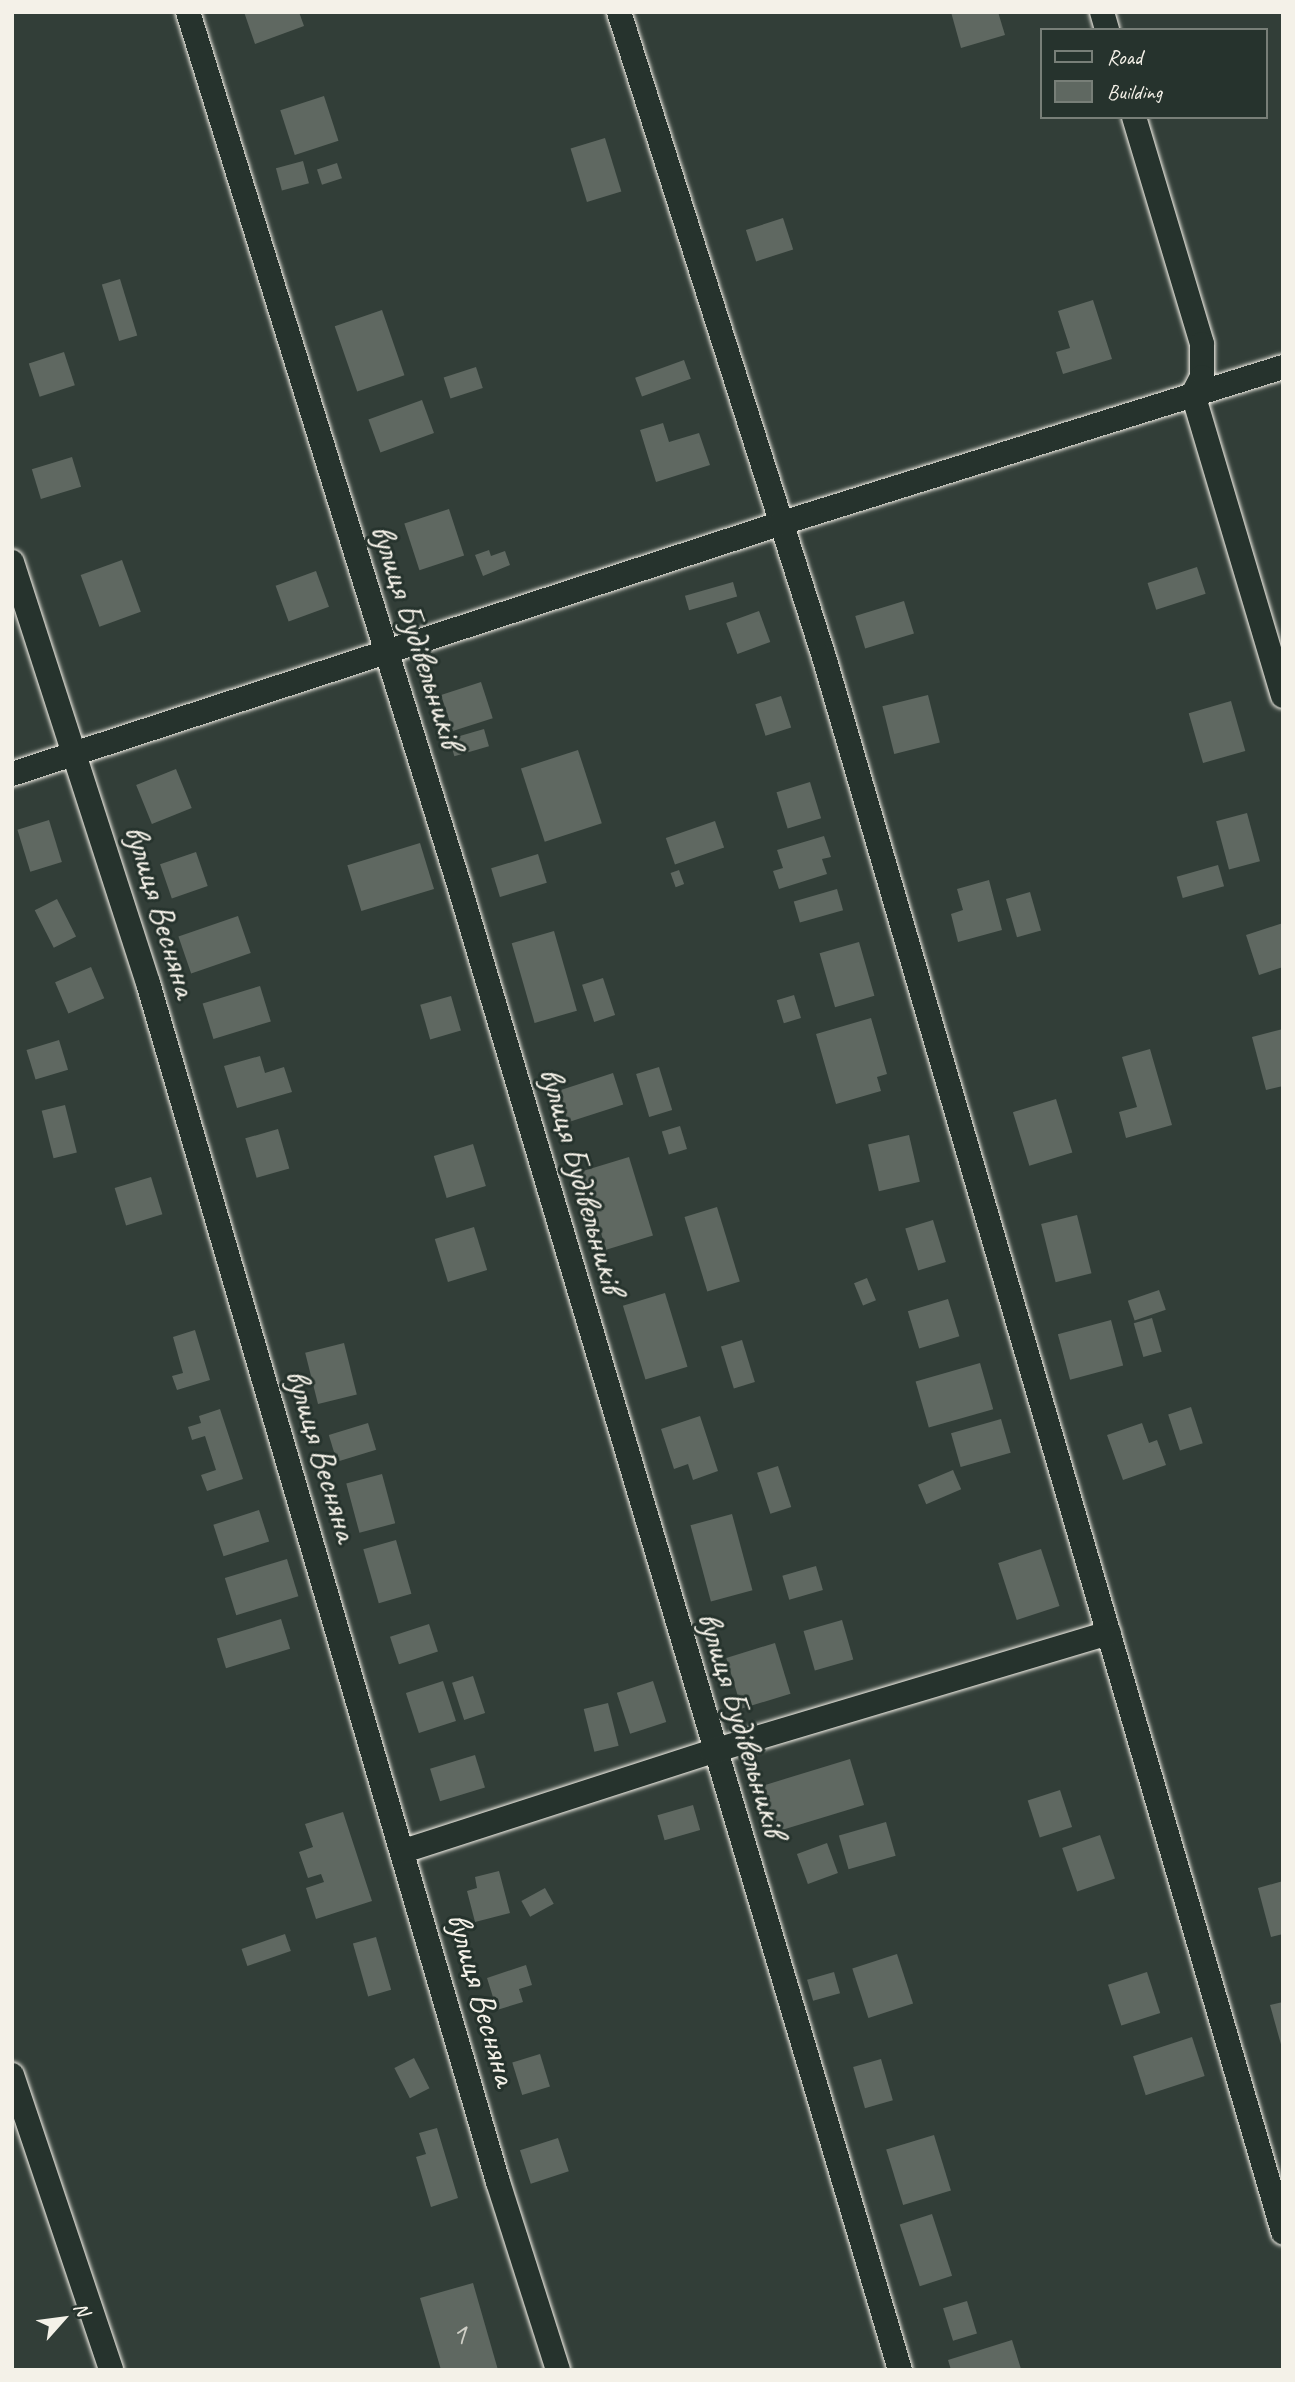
<!DOCTYPE html>
<meta charset="utf-8">
<style>
body{margin:0}
#map{position:relative;width:1295px;height:2382px;overflow:hidden;background:#323e38;font-family:Caveat,sans-serif}
div>[style]{position:absolute}
.building>*{inset:0;background:#5f6861;transform-origin:0 0}
.roads{filter:drop-shadow(0 0 2px #f4f1e8) drop-shadow(0 0 2px #f4f1e8)}
.street>*{height:24px;margin:-12px;padding:0 12px;transform-origin:12px;border-radius:12px;background:#26332d}
span{translate:-50% -50%;white-space:nowrap;text-align:center;line-height:1.15;-webkit-text-stroke:6px #26332d;paint-order:stroke}
.number-label{font-size:32px;color:#cfcfc6}
.number-label span{-webkit-text-stroke-width:0}
.street-label{font-size:35px;color:#f4f1e8}
.frame{position:absolute;inset:0;border:14px solid #f4f1e8;pointer-events:none}
.legend{position:absolute;left:1040px;top:28px;width:228px;height:91px;box-sizing:border-box;background:#26332d;border:2px solid #787f78;margin:0;padding:9px 12px;list-style:none;font-size:21px;color:#f4f1e8}
.legend li{display:flex;align-items:center;gap:14px;height:35px}
.legend b{width:35px;border:2px solid #787f78}
.north{position:absolute;left:28px;top:2284px;width:70px;height:70px;-webkit-text-stroke:5px #26332d;paint-order:stroke;rotate:62deg;font-size:19px;font-weight:700;line-height:28px;text-align:center;color:#f4f1e8}
.north::after{content:'';display:block;margin:auto;width:24px;height:32px;background:#f4f1e8;clip-path:polygon(50% 0,100% 100%,50% 72%,0 100%)}
</style>
<div id="map">
<div class="building">
<i style="clip-path:polygon(244px 12px,299px 12px,304px 26px,255px 44px)"></i>
<i style="clip-path:polygon(951px 12px,998px 12px,1005px 35px,961px 48px)"></i>
<i style="left:324px;top:96px;width:47px;height:46px;rotate:72deg"></i>
<i style="left:605px;top:138px;width:56px;height:36px;rotate:73deg"></i>
<i style="left:303px;top:161px;width:23px;height:28px;rotate:75deg"></i>
<i style="left:337px;top:163px;width:16px;height:21px;rotate:72deg"></i>
<i style="left:783px;top:218px;width:33px;height:39px;rotate:72deg"></i>
<i style="left:120px;top:279px;width:59px;height:19px;rotate:73deg"></i>
<i style="clip-path:polygon(1093px 300px,1112px 359px,1063px 374px,1056px 352px,1070px 348px,1058px 311px)"></i>
<i style="left:382px;top:310px;width:69px;height:50px;rotate:71deg"></i>
<i style="left:64px;top:352px;width:35px;height:37px;rotate:72deg"></i>
<i style="left:684px;top:360px;width:20px;height:52px;rotate:70deg"></i>
<i style="left:476px;top:367px;width:22px;height:34px;rotate:72deg"></i>
<i style="left:422px;top:400px;width:35px;height:57px;rotate:70deg"></i>
<i style="clip-path:polygon(663px 423px,669px 442px,699px 433px,710px 465px,656px 482px,640px 430px)"></i>
<i style="left:72px;top:457px;width:31px;height:42px;rotate:73deg"></i>
<i style="left:449px;top:509px;width:49px;height:47px;rotate:72deg"></i>
<i style="clip-path:polygon(489px 550px,491px 556px,505px 551px,510px 565px,483px 576px,475px 555px)"></i>
<i style="left:122px;top:560px;width:55px;height:44px;rotate:70deg"></i>
<i style="left:1197px;top:567px;width:28px;height:52px;rotate:72deg"></i>
<i style="left:316px;top:571px;width:38px;height:43px;rotate:70deg"></i>
<i style="left:733px;top:582px;width:15px;height:50px;rotate:74deg"></i>
<i style="left:904px;top:601px;width:34px;height:51px;rotate:73deg"></i>
<i style="left:759px;top:611px;width:33px;height:35px;rotate:70deg"></i>
<i style="left:481px;top:682px;width:38px;height:42px;rotate:72deg"></i>
<i style="left:928px;top:695px;width:49px;height:47px;rotate:76deg"></i>
<i style="left:781px;top:696px;width:33px;height:27px;rotate:72deg"></i>
<i style="left:1231px;top:701px;width:52px;height:44px;rotate:74deg"></i>
<i style="left:484px;top:729px;width:18px;height:36px;rotate:74deg"></i>
<i style="left:578px;top:750px;width:77px;height:60px;rotate:72deg"></i>
<i style="left:176px;top:769px;width:42px;height:43px;rotate:68deg"></i>
<i style="left:810px;top:782px;width:38px;height:35px;rotate:73deg"></i>
<i style="left:1247px;top:813px;width:50px;height:32px;rotate:75deg"></i>
<i style="left:49px;top:820px;width:44px;height:33px;rotate:73deg"></i>
<i style="left:715px;top:821px;width:28px;height:52px;rotate:71deg"></i>
<i style="clip-path:polygon(824px 836px,831px 857px,822px 859px,827px 874px,779px 889px,773px 871px,783px 868px,777px 850px)"></i>
<i style="left:420px;top:843px;width:48px;height:76px;rotate:73deg"></i>
<i style="left:196px;top:852px;width:36px;height:38px;rotate:71deg"></i>
<i style="left:538px;top:854px;width:30px;height:49px;rotate:73deg"></i>
<i style="left:1218px;top:865px;width:22px;height:43px;rotate:74deg"></i>
<i style="left:679px;top:870px;width:15px;height:9px;rotate:70deg"></i>
<i style="clip-path:polygon(989px 880px,1002px 930px,958px 942px,951px 914px,963px 910px,957px 889px)"></i>
<i style="left:837px;top:889px;width:22px;height:45px;rotate:74deg"></i>
<i style="left:1030px;top:892px;width:40px;height:25px;rotate:74deg"></i>
<i style="left:57px;top:899px;width:42px;height:25px;rotate:63deg"></i>
<i style="left:238px;top:916px;width:39px;height:63px;rotate:71deg"></i>
<i style="clip-path:polygon(1283px 923px,1283px 967px,1259px 975px,1246px 935px)"></i>
<i style="left:554px;top:931px;width:83px;height:44px;rotate:74deg"></i>
<i style="left:859px;top:942px;width:56px;height:41px;rotate:74deg"></i>
<i style="left:91px;top:967px;width:34px;height:39px;rotate:67deg"></i>
<i style="left:603px;top:978px;width:39px;height:22px;rotate:72deg"></i>
<i style="left:260px;top:986px;width:37px;height:60px;rotate:73deg"></i>
<i style="left:794px;top:995px;width:24px;height:18px;rotate:73deg"></i>
<i style="left:451px;top:996px;width:36px;height:32px;rotate:74deg"></i>
<i style="clip-path:polygon(871px 1018px,887px 1074px,877px 1077px,881px 1091px,836px 1104px,816px 1034px)"></i>
<i style="clip-path:polygon(1283px 1029px,1283px 1086px,1266px 1090px,1252px 1037px)"></i>
<i style="left:59px;top:1040px;width:31px;height:34px;rotate:73deg"></i>
<i style="clip-path:polygon(1150px 1049px,1172px 1125px,1126px 1138px,1119px 1112px,1137px 1107px,1122px 1057px)"></i>
<i style="clip-path:polygon(260px 1056px,265px 1073px,284px 1067px,292px 1092px,237px 1108px,224px 1066px)"></i>
<i style="left:659px;top:1067px;width:45px;height:24px;rotate:73deg"></i>
<i style="left:613px;top:1073px;width:33px;height:58px;rotate:72deg"></i>
<i style="left:1056px;top:1099px;width:56px;height:45px;rotate:73deg"></i>
<i style="left:65px;top:1105px;width:49px;height:24px;rotate:76deg"></i>
<i style="left:680px;top:1126px;width:24px;height:19px;rotate:73deg"></i>
<i style="left:278px;top:1129px;width:41px;height:34px;rotate:74deg"></i>
<i style="left:909px;top:1135px;width:48px;height:42px;rotate:77deg"></i>
<i style="left:473px;top:1144px;width:44px;height:41px;rotate:73deg"></i>
<i style="left:629px;top:1157px;width:82px;height:49px;rotate:73deg"></i>
<i style="left:151px;top:1177px;width:39px;height:38px;rotate:73deg"></i>
<i style="left:717px;top:1207px;width:78px;height:34px;rotate:73deg"></i>
<i style="left:1077px;top:1215px;width:60px;height:37px;rotate:76deg"></i>
<i style="left:933px;top:1220px;width:44px;height:29px;rotate:73deg"></i>
<i style="left:474px;top:1227px;width:45px;height:41px;rotate:73deg"></i>
<i style="left:867px;top:1278px;width:24px;height:14px;rotate:68deg"></i>
<i style="left:1159px;top:1290px;width:21px;height:33px;rotate:71deg"></i>
<i style="left:665px;top:1293px;width:77px;height:44px;rotate:73deg"></i>
<i style="left:948px;top:1299px;width:39px;height:42px;rotate:73deg"></i>
<i style="left:1152px;top:1318px;width:35px;height:19px;rotate:74deg"></i>
<i style="left:1111px;top:1320px;width:47px;height:55px;rotate:75deg"></i>
<i style="clip-path:polygon(195px 1330px,210px 1380px,177px 1390px,172px 1376px,183px 1373px,173px 1337px)"></i>
<i style="left:742px;top:1340px;width:44px;height:22px;rotate:73deg"></i>
<i style="left:344px;top:1343px;width:53px;height:40px;rotate:76deg"></i>
<i style="left:980px;top:1363px;width:48px;height:67px;rotate:74deg"></i>
<i style="left:1191px;top:1407px;width:38px;height:24px;rotate:72deg"></i>
<i style="clip-path:polygon(220px 1409px,243px 1479px,207px 1491px,201px 1475px,216px 1470px,205px 1436px,192px 1440px,188px 1427px,201px 1423px,199px 1416px)"></i>
<i style="clip-path:polygon(700px 1416px,718px 1471px,693px 1480px,688px 1464px,674px 1469px,661px 1429px)"></i>
<i style="left:1001px;top:1419px;width:35px;height:52px;rotate:74deg"></i>
<i style="left:368px;top:1423px;width:28px;height:41px;rotate:73deg"></i>
<i style="clip-path:polygon(1142px 1423px,1149px 1443px,1157px 1440px,1166px 1465px,1123px 1480px,1107px 1435px)"></i>
<i style="left:778px;top:1466px;width:43px;height:22px;rotate:72deg"></i>
<i style="left:953px;top:1470px;width:21px;height:38px;rotate:67deg"></i>
<i style="left:382px;top:1474px;width:51px;height:37px;rotate:75deg"></i>
<i style="left:259px;top:1510px;width:33px;height:48px;rotate:72deg"></i>
<i style="left:732px;top:1514px;width:79px;height:43px;rotate:75deg"></i>
<i style="left:396px;top:1540px;width:56px;height:34px;rotate:74deg"></i>
<i style="left:1041px;top:1549px;width:60px;height:45px;rotate:72deg"></i>
<i style="left:287px;top:1559px;width:39px;height:65px;rotate:73deg"></i>
<i style="left:816px;top:1566px;width:25px;height:35px;rotate:74deg"></i>
<i style="left:281px;top:1619px;width:31px;height:67px;rotate:73deg"></i>
<i style="left:842px;top:1620px;width:41px;height:40px;rotate:74deg"></i>
<i style="left:429px;top:1624px;width:29px;height:41px;rotate:72deg"></i>
<i style="left:775px;top:1643px;width:53px;height:51px;rotate:73deg"></i>
<i style="left:473px;top:1676px;width:39px;height:22px;rotate:72deg"></i>
<i style="left:443px;top:1681px;width:42px;height:39px;rotate:72deg"></i>
<i style="left:653px;top:1681px;width:43px;height:38px;rotate:72deg"></i>
<i style="left:608px;top:1703px;width:44px;height:25px;rotate:76deg"></i>
<i style="left:475px;top:1755px;width:34px;height:47px;rotate:73deg"></i>
<i style="left:850px;top:1759px;width:48px;height:92px;rotate:73deg"></i>
<i style="left:1060px;top:1790px;width:39px;height:34px;rotate:72deg"></i>
<i style="left:693px;top:1805px;width:26px;height:37px;rotate:74deg"></i>
<i style="clip-path:polygon(343px 1812px,372px 1901px,316px 1919px,306px 1888px,324px 1882px,321px 1874px,308px 1878px,299px 1852px,313px 1847px,305px 1824px)"></i>
<i style="left:886px;top:1822px;width:35px;height:49px;rotate:74deg"></i>
<i style="left:1100px;top:1835px;width:46px;height:40px;rotate:71deg"></i>
<i style="left:827px;top:1843px;width:32px;height:32px;rotate:70deg"></i>
<i style="clip-path:polygon(499px 1871px,510px 1913px,475px 1922px,467px 1891px,477px 1888px,475px 1877px)"></i>
<i style="clip-path:polygon(1283px 1881px,1283px 1934px,1271px 1937px,1258px 1888px)"></i>
<i style="left:545px;top:1888px;width:18px;height:27px;rotate:61deg"></i>
<i style="left:285px;top:1934px;width:18px;height:46px;rotate:71deg"></i>
<i style="left:376px;top:1937px;width:55px;height:24px;rotate:74deg"></i>
<i style="left:897px;top:1954px;width:52px;height:47px;rotate:72deg"></i>
<i style="clip-path:polygon(526px 1965px,532px 1985px,519px 1989px,523px 2002px,497px 2010px,487px 1978px)"></i>
<i style="left:834px;top:1972px;width:22px;height:28px;rotate:74deg"></i>
<i style="left:1147px;top:1972px;width:43px;height:41px;rotate:72deg"></i>
<i style="clip-path:polygon(1283px 2002px,1283px 2048px,1282px 2048px,1270px 2005px)"></i>
<i style="left:1192px;top:2037px;width:41px;height:62px;rotate:72deg"></i>
<i style="left:540px;top:2054px;width:34px;height:29px;rotate:73deg"></i>
<i style="left:414px;top:2058px;width:34px;height:22px;rotate:63deg"></i>
<i style="left:881px;top:2059px;width:43px;height:29px;rotate:74deg"></i>
<i style="clip-path:polygon(437px 2128px,458px 2198px,431px 2207px,416px 2157px,426px 2154px,419px 2133px)"></i>
<i style="left:934px;top:2135px;width:58px;height:50px;rotate:73deg"></i>
<i style="left:558px;top:2138px;width:35px;height:40px;rotate:72deg"></i>
<i style="left:932px;top:2214px;width:65px;height:34px;rotate:72deg"></i>
<i style="clip-path:polygon(473px 2283px,498px 2370px,441px 2370px,420px 2298px)"></i>
<i style="left:967px;top:2301px;width:34px;height:25px;rotate:73deg"></i>
<i style="clip-path:polygon(1012px 2340px,1021px 2369px,951px 2370px,948px 2360px)"></i>
</div>
<div class="roads">
<div class="street">
<i style="left:188px;top:12px;width:914px;rotate:72.75deg"></i>
<i style="left:459px;top:885px;width:1549px;rotate:73.46deg"></i>
<i style="left:619px;top:12px;width:677px;rotate:72.37deg"></i>
<i style="left:824px;top:657px;width:1641px;rotate:73.75deg"></i>
<i style="left:1102px;top:12px;width:19px;rotate:74deg"></i>
<i style="left:1134px;top:117px;width:237px;rotate:73.3deg"></i>
<i style="left:1202px;top:344px;width:33px;rotate:90deg"></i>
<i style="left:1202px;top:377px;width:19px;rotate:118deg"></i>
<i style="left:1193px;top:394px;width:315px;rotate:73.4deg"></i>
<i style="left:12px;top:562px;width:442px;rotate:72.1deg"></i>
<i style="left:148px;top:983px;width:1249px;rotate:73.73deg"></i>
<i style="left:498px;top:2182px;width:197px;rotate:72.3deg"></i>
<i style="left:12px;top:774px;width:807px;rotate:-18.05deg"></i>
<i style="left:779px;top:524px;width:528px;rotate:-17.3deg"></i>
<i style="left:404px;top:1851px;width:325px;rotate:-17.9deg"></i>
<i style="left:713px;top:1751px;width:413px;rotate:-16.6deg"></i>
<i style="left:12px;top:2075px;width:311px;rotate:71.4deg"></i>
</div>
</div>
<div class="number-label">
<span style="left:459px;top:2334px">1</span>
</div>
<div class="street-label">
<span style="left:417px;top:636px;rotate:72deg">вулиця Будівельників</span>
<span style="left:161px;top:911px;rotate:73deg">вулиця Весняна</span>
<span style="left:582px;top:1180px;rotate:74deg">вулиця Будівельників</span>
<span style="left:322px;top:1455px;rotate:73deg">вулиця Весняна</span>
<span style="left:742px;top:1724px;rotate:73deg">вулиця Будівельників</span>
<span style="left:482px;top:1999px;rotate:74deg">вулиця Весняна</span>
</div>
<div class="frame"></div>
<ul class="legend">
<li><b style="height:9px;background:#26332d"></b>Road</li>
<li><b style="height:19px;background:#5f6861"></b>Building</li>
</ul>
<div class="north">N</div>
</div>
